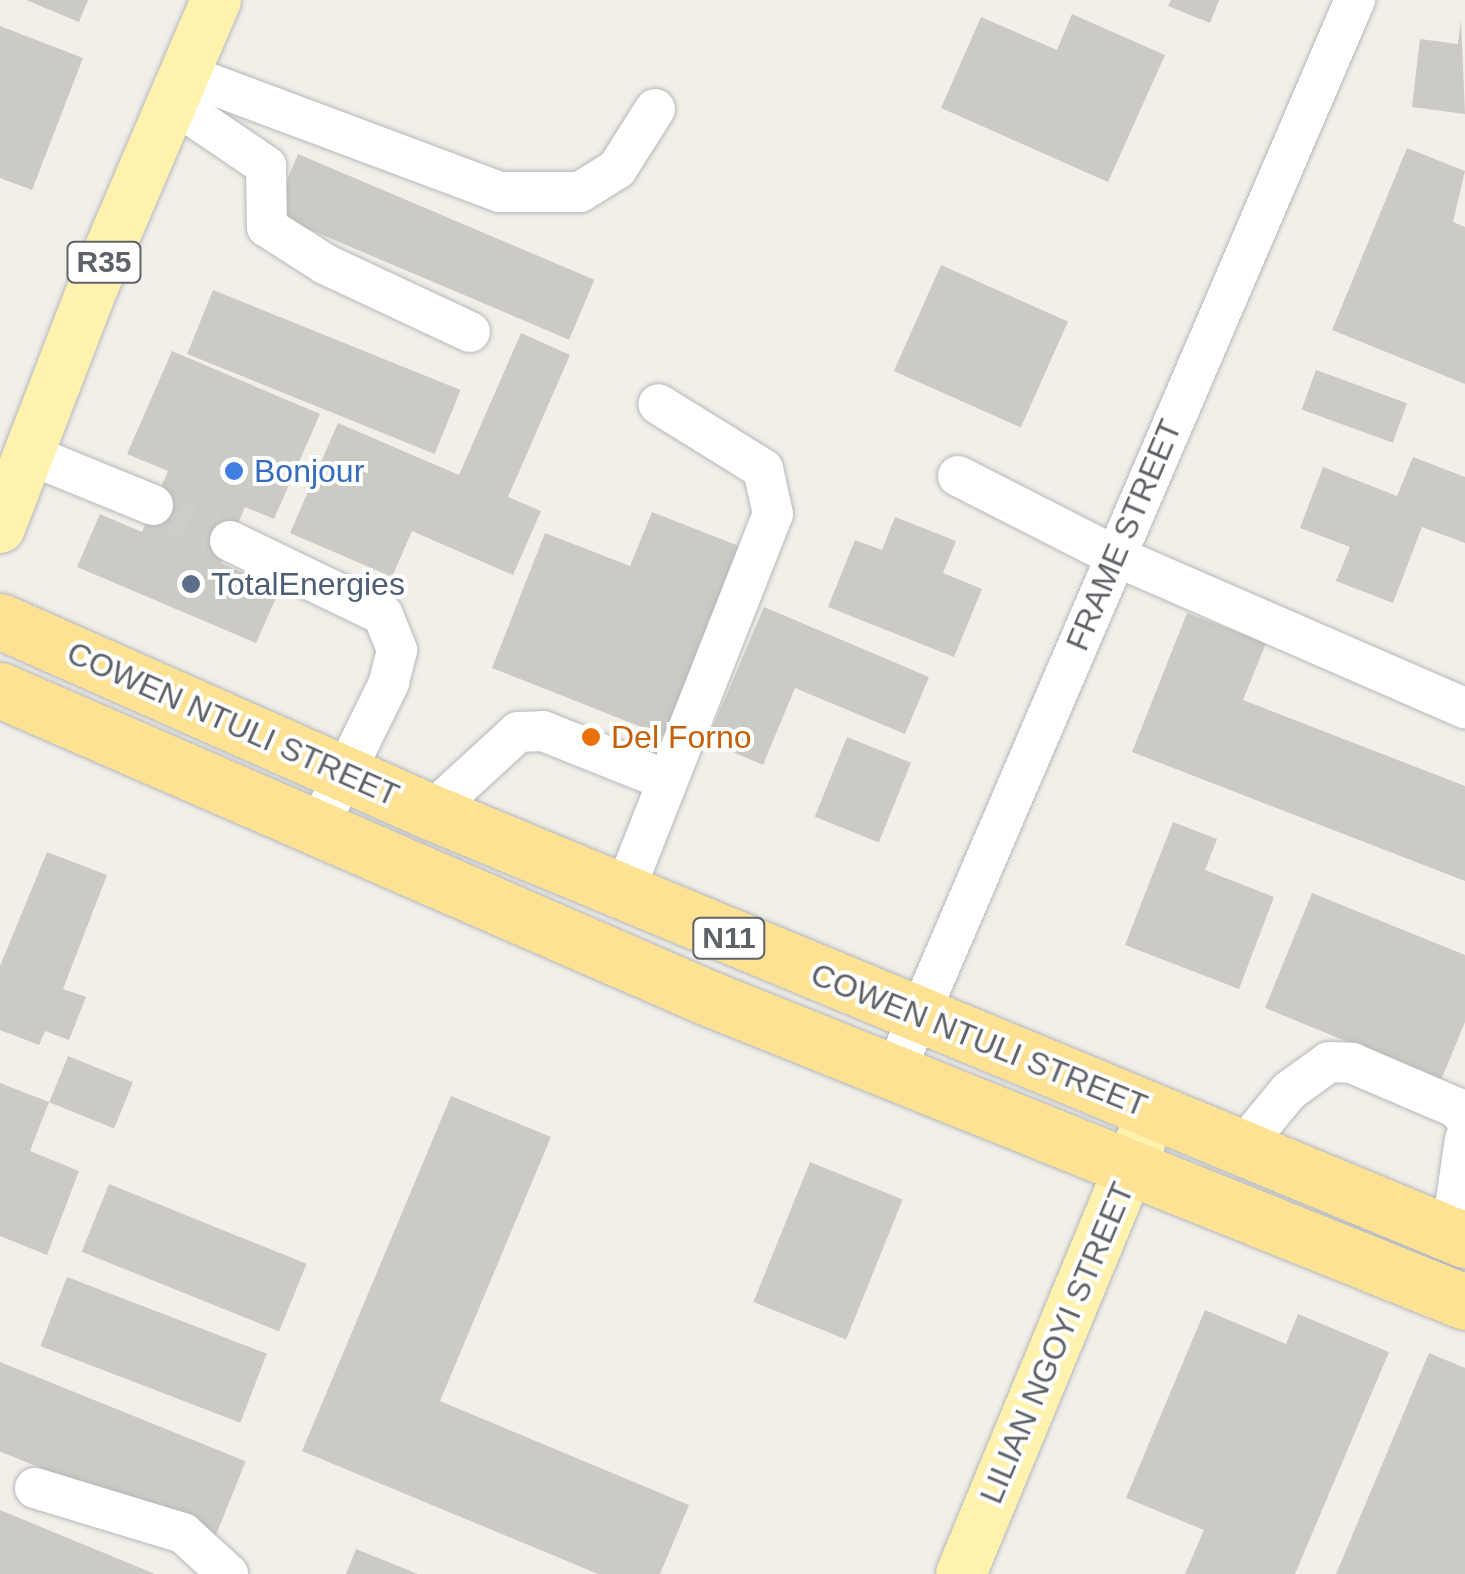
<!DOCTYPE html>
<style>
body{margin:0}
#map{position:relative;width:1465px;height:1574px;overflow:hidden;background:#f1efe8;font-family:Arial,sans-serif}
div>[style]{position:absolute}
.building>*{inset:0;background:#cccac5;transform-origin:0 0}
.minor-tunnel>*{height:40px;margin-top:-20px;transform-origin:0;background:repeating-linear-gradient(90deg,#ccccc8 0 40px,transparent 0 60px)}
.roads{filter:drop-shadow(0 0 2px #b5b8bc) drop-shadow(0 0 2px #b5b8bc)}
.minor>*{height:40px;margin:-20px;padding:0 20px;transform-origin:20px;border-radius:20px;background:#fff}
.major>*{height:50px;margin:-25px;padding:0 25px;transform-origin:25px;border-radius:25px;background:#fff2af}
.highway>*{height:55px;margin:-27.5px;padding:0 27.5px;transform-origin:27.5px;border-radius:27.5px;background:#fde293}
.dots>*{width:28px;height:28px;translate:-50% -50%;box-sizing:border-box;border:5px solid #fff;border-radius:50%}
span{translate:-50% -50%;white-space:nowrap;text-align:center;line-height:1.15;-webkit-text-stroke:8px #fff;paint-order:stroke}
.shield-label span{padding:2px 8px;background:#fff;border:2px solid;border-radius:8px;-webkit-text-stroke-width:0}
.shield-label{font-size:30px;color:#5f6368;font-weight:700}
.shop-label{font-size:32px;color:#366cbe}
.left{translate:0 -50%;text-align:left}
.street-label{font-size:32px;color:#5f6368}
.service-label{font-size:32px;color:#4e5e75}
.food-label{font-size:32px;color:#c56008}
</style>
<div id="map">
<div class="building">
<i style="clip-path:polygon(26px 0,88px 0,79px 22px)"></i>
<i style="clip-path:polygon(1171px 0,1219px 0,1210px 23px,1168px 6px)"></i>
<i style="clip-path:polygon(1072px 14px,1165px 55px,1108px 182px,941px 108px,981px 17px,1057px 50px)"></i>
<i style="clip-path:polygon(1461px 20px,1465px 114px,1412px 107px,1420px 39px,1458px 44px)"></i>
<i style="clip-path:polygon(0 26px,83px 58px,32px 190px,0 178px)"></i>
<i style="clip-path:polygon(1407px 148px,1465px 171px,1453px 222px,1465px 227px,1465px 384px,1332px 330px)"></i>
<i style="left:298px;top:154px;width:322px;height:65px;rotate:23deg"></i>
<i style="left:941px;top:265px;width:139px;height:116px;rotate:24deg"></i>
<i style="left:213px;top:290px;width:267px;height:69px;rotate:22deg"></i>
<i style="clip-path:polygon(521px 333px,570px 355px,508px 497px,541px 511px,513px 575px,412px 531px,392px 577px,290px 533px,338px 423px,459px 475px)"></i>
<i style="clip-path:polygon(172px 351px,320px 414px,274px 519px,245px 507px,221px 563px,280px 589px,256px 643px,77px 567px,100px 514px,142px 532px,168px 471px,127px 454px)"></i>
<i style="left:1316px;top:370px;width:97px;height:42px;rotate:20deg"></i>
<i style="clip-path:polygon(1413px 457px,1465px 477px,1465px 543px,1422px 527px,1393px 603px,1336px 581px,1350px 547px,1300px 528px,1323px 467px,1397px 496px)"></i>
<i style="clip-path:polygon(652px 512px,739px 546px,664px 736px,492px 668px,545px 533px,630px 566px)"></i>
<i style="clip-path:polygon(895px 517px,956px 541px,943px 573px,982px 589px,954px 657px,828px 607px,855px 540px,882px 550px)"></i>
<i style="clip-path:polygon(764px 607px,929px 677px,905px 734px,795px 688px,763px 765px,707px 741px)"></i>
<i style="clip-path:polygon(1187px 613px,1266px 643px,1243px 700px,1465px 786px,1465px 881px,1132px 752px)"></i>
<i style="left:847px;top:737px;width:69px;height:86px;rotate:22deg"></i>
<i style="clip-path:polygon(1173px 822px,1217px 839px,1205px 870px,1274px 897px,1239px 989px,1125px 945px)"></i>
<i style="clip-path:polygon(47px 852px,107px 875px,63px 989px,86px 997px,69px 1040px,45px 1031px,39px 1045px,0 1030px,0 966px)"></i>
<i style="clip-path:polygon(1312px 893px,1465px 955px,1465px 1022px,1441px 1080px,1265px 1008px)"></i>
<i style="left:68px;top:1056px;width:70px;height:50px;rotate:22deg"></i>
<i style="clip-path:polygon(0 1083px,49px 1102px,30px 1151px,79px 1171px,47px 1255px,0 1236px)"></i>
<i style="clip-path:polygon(451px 1096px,551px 1137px,440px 1401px,689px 1505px,660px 1574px,598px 1574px,302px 1451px)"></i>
<i style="left:810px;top:1162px;width:100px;height:151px;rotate:22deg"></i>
<i style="left:109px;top:1184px;width:213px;height:73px;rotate:22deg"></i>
<i style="left:67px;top:1277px;width:214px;height:74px;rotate:21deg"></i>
<i style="clip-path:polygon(1205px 1310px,1286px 1344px,1298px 1314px,1389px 1352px,1295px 1574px,1185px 1574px,1204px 1530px,1126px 1498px)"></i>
<i style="clip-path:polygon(1429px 1353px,1465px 1368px,1465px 1574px,1336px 1574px)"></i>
<i style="left:0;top:1362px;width:265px;height:83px;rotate:22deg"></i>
<i style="clip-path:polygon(0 1510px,155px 1574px,0 1574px)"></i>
<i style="clip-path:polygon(356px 1549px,418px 1574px,346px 1574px)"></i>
</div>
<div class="minor-tunnel">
<i style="left:153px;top:505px;width:85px;rotate:25.1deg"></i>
</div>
<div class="roads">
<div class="minor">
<i style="left:184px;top:74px;width:337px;rotate:20.5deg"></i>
<i style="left:500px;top:192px;width:80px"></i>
<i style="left:580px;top:192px;width:44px;rotate:-31.9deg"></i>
<i style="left:617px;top:169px;width:71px;rotate:-57.7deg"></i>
<i style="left:172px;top:102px;width:114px;rotate:34.2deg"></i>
<i style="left:266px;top:166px;width:61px;rotate:89.1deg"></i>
<i style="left:267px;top:227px;width:69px;rotate:32.5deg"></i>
<i style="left:325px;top:264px;width:160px;rotate:25.1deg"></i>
<i style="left:28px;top:454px;width:135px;rotate:22.2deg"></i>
<i style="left:958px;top:476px;width:176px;rotate:27deg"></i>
<i style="left:1115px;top:556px;width:382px;rotate:23.5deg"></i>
<i style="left:230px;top:541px;width:170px;rotate:25.8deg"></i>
<i style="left:383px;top:615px;width:38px;rotate:68deg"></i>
<i style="left:397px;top:650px;width:34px;rotate:104deg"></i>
<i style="left:389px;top:683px;width:161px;rotate:116.2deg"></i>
<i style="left:431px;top:812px;width:118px;rotate:-42.6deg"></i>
<i style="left:518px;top:732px;width:25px;rotate:-2deg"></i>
<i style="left:543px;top:731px;width:132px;rotate:21.7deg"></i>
<i style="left:624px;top:892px;width:406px;rotate:-68.5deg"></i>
<i style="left:773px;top:514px;width:46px;rotate:-102.5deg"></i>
<i style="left:763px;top:469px;width:123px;rotate:-148.2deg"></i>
<i style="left:895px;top:1071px;width:1166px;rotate:-66.76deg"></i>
<i style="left:1242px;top:1148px;width:74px;rotate:-50.5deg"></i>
<i style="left:1289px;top:1091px;width:49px;rotate:-35.9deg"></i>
<i style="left:1329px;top:1062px;width:23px;rotate:2deg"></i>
<i style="left:1352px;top:1063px;width:114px;rotate:23.2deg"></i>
<i style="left:1457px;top:1108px;width:13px;rotate:51deg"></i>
<i style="left:1451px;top:1234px;width:96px;rotate:-81.6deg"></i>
<i style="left:35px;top:1488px;width:155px;rotate:16.9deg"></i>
<i style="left:183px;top:1533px;width:61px;rotate:42.3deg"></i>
</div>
<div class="major">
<i style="left:0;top:528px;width:261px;rotate:-68.9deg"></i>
<i style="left:94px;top:285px;width:310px;rotate:-66.8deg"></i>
<i style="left:961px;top:1574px;width:501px;rotate:-67.48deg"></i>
</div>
<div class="highway">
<i style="left:0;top:621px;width:471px;rotate:23.9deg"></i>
<i style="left:431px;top:812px;width:1119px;rotate:22.49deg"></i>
<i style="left:0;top:690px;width:770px;rotate:23.5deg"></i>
<i style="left:706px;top:997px;width:818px;rotate:21.89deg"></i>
</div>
</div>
<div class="dots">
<i style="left:234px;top:471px;background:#3f7fe0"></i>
<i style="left:191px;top:584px;background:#5c6f8a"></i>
<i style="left:591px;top:737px;background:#e8710a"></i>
</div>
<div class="shield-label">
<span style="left:104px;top:262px">R35</span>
<span style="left:729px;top:938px">N11</span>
</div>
<div class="shop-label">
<span class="left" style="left:254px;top:471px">Bonjour</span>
</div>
<div class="street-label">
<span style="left:1124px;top:535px;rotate:-67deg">FRAME STREET</span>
<span style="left:233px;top:724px;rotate:24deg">COWEN NTULI STREET</span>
<span style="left:979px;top:1040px;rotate:22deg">COWEN NTULI STREET</span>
<span style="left:1057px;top:1343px;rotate:-67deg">LILIAN NGOYI STREET</span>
</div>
<div class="service-label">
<span class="left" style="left:211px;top:584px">TotalEnergies</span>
</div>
<div class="food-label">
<span class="left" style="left:611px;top:737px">Del Forno</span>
</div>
</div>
